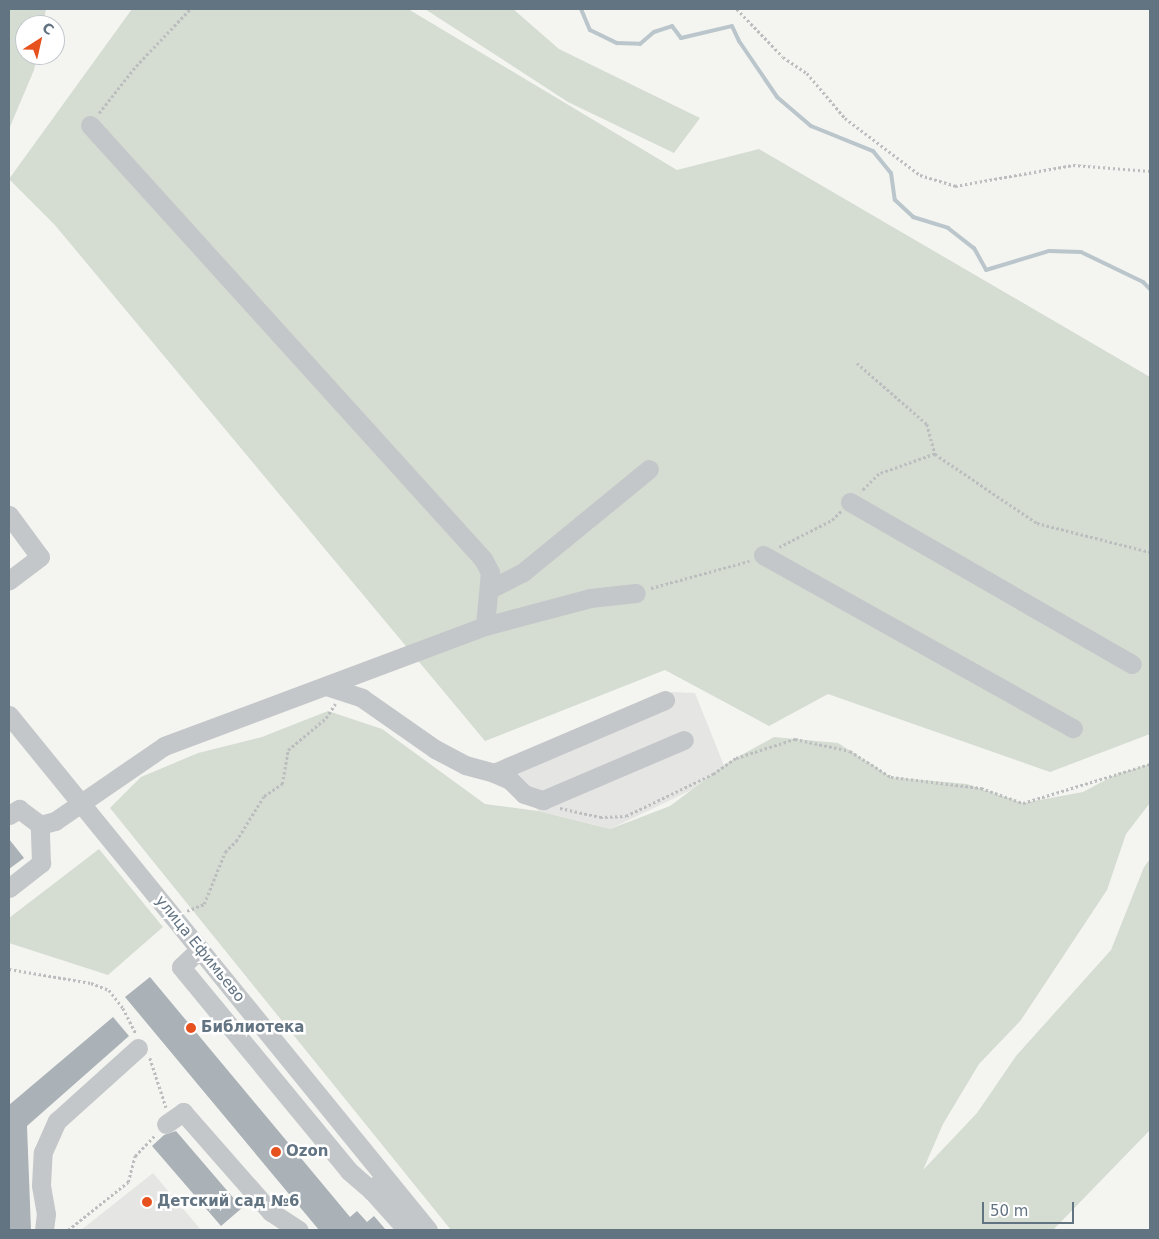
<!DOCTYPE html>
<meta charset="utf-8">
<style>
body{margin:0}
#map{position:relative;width:1159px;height:1239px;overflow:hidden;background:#f4f5f0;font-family:"DejaVu Sans",sans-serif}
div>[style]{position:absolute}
.built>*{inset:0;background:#e5e6e4}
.green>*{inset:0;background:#d5dcd1}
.stream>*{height:4px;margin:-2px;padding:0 2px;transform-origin:2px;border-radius:2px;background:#bac6cb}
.building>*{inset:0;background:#aab1b7}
.path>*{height:2.5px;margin-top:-1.25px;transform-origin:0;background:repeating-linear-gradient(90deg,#bbbdbf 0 2.5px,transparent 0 5px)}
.minor>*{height:19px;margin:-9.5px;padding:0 9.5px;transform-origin:9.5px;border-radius:9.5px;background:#c4c7ca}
.dots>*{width:14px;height:14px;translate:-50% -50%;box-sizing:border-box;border:2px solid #fff;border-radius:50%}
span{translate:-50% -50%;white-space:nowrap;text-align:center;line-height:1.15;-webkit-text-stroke:5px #fff;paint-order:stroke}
.street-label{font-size:15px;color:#627382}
.poi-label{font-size:15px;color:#627382;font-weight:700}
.left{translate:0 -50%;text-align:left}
.frame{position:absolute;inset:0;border:10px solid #627382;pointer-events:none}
.north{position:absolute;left:15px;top:15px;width:50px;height:50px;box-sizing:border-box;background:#fff;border:1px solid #c0c7cd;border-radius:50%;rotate:35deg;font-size:14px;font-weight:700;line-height:20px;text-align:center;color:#627382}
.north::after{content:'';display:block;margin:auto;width:18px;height:22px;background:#e7511e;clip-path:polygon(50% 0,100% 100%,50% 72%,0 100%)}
.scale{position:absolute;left:982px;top:1202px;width:92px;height:22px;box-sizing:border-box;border:2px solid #627382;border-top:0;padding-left:6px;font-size:15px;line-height:18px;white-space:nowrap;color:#627382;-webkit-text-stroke:4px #fff;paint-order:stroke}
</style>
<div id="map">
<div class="built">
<i style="clip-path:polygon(672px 692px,695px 693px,727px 773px,610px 829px,538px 811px,503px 759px,649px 698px)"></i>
<i style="clip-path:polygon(153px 1173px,201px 1230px,81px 1230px)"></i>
</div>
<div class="green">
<i style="clip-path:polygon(9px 9px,46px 9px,43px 25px,25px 25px,25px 55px,37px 55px,34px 70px,9px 129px)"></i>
<i style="clip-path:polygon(132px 9px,408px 9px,677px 170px,759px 149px,1150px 377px,1150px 734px,1050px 772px,828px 694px,769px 726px,665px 670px,485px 741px,54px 224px,9px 179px)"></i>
<i style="clip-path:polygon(425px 9px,513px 9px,559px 49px,700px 118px,674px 153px,568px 102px)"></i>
<i style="clip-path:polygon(328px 711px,382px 729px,485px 804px,538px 811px,610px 829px,670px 806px,729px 762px,774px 737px,838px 743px,891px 777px,967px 784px,1023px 803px,1083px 792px,1115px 775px,1150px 764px,1150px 803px,1126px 834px,1107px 890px,1021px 1020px,979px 1064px,943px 1124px,923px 1170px,977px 1113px,1016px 1056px,1111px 950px,1144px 867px,1150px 859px,1150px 1130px,1053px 1230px,451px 1230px,110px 808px,141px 777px,198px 753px,262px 737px)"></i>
<i style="clip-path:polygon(99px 849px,163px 927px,108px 975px,9px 943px,9px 918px)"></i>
</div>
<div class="stream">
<i style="left:581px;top:9px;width:23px;rotate:67deg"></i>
<i style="left:590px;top:30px;width:30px;rotate:26deg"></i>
<i style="left:617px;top:43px;width:23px;rotate:2deg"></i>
<i style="left:640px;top:44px;width:18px;rotate:-41deg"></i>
<i style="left:654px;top:32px;width:19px;rotate:-18deg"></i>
<i style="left:672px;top:26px;width:15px;rotate:53deg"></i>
<i style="left:681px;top:38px;width:52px;rotate:-13.2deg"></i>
<i style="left:732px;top:26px;width:17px;rotate:65deg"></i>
<i style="left:739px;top:41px;width:68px;rotate:55.8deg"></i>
<i style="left:777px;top:97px;width:45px;rotate:40.5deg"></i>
<i style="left:811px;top:126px;width:67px;rotate:22deg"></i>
<i style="left:873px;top:151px;width:28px;rotate:51deg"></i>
<i style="left:891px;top:173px;width:27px;rotate:82deg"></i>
<i style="left:895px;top:200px;width:25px;rotate:43deg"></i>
<i style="left:913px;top:217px;width:37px;rotate:17deg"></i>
<i style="left:948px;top:228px;width:33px;rotate:38deg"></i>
<i style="left:974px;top:248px;width:25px;rotate:61deg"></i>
<i style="left:986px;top:270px;width:66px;rotate:-16.8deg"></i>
<i style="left:1049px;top:251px;width:32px;rotate:2deg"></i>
<i style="left:1081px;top:252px;width:69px;rotate:25.8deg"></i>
<i style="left:1143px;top:282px;width:10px;rotate:45deg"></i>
</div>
<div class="building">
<i style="clip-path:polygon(9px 839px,24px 858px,9px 869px)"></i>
<i style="clip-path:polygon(150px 977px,350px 1217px,357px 1211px,367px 1222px,374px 1216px,386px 1230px,319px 1230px,125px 997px)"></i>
<i style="clip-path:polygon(113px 1017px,129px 1036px,27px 1126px,31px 1230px,9px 1230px,9px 1105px)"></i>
<i style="clip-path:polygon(176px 1131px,242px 1208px,221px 1226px,152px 1146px,164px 1135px)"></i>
</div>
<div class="path">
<i style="left:737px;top:9px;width:66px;rotate:46.2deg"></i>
<i style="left:783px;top:57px;width:29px;rotate:34deg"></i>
<i style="left:807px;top:73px;width:59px;rotate:49.8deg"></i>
<i style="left:845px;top:118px;width:94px;rotate:37.2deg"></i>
<i style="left:920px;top:175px;width:37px;rotate:17deg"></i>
<i style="left:955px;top:186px;width:120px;rotate:-10.1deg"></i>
<i style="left:1073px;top:165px;width:77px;rotate:4.5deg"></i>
<i style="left:99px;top:113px;width:60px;rotate:-51.8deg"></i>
<i style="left:136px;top:66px;width:79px;rotate:-46.5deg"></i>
<i style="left:857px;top:363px;width:93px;rotate:41.1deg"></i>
<i style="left:927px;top:424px;width:31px;rotate:75deg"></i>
<i style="left:935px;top:454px;width:59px;rotate:160.3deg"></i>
<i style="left:879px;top:474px;width:25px;rotate:135deg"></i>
<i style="left:935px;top:454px;width:123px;rotate:34.1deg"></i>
<i style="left:1037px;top:523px;width:117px;rotate:14.4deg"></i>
<i style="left:779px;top:547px;width:59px;rotate:-27deg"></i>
<i style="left:832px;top:520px;width:13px;rotate:-45deg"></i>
<i style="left:651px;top:588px;width:102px;rotate:-15.4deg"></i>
<i style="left:560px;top:808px;width:41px;rotate:12.7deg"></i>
<i style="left:600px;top:817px;width:26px;rotate:-2deg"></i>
<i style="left:626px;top:816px;width:97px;rotate:-25.8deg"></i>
<i style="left:713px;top:774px;width:28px;rotate:-35deg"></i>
<i style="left:736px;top:758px;width:62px;rotate:-17.9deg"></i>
<i style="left:795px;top:739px;width:56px;rotate:12.3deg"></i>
<i style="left:850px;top:751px;width:49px;rotate:32.4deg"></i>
<i style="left:891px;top:777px;width:91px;rotate:7deg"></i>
<i style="left:981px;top:788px;width:45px;rotate:19.7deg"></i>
<i style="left:1023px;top:803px;width:133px;rotate:-17.1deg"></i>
<i style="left:187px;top:911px;width:18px;rotate:-22deg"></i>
<i style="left:204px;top:904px;width:56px;rotate:-68deg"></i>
<i style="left:225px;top:852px;width:16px;rotate:-45deg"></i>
<i style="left:236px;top:841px;width:53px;rotate:-58.1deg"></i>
<i style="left:264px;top:796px;width:22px;rotate:-34deg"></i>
<i style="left:282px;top:784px;width:35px;rotate:-80deg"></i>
<i style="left:288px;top:750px;width:50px;rotate:-40.1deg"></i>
<i style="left:326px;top:718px;width:17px;rotate:-57deg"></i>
<i style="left:9px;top:969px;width:83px;rotate:9.7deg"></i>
<i style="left:91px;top:983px;width:19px;rotate:21deg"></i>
<i style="left:109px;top:990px;width:23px;rotate:52deg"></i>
<i style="left:123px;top:1008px;width:28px;rotate:63deg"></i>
<i style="left:150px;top:1058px;width:52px;rotate:71.9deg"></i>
<i style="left:68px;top:1230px;width:77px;rotate:-38.7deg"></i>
<i style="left:128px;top:1182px;width:27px;rotate:-75deg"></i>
<i style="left:135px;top:1156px;width:29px;rotate:-46deg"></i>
</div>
<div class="minor">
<i style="left:90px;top:125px;width:585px;rotate:47.84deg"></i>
<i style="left:483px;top:559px;width:15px;rotate:62deg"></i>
<i style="left:490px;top:572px;width:54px;rotate:95.3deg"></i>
<i style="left:850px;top:502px;width:325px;rotate:29.9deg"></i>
<i style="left:9px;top:515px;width:52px;rotate:53.6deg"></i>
<i style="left:40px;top:557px;width:39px;rotate:143deg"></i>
<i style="left:763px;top:555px;width:355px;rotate:29.2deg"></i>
<i style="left:490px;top:589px;width:36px;rotate:-27deg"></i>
<i style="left:522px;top:573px;width:164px;rotate:-39.3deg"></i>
<i style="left:326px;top:686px;width:38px;rotate:18deg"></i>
<i style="left:362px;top:698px;width:89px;rotate:34.9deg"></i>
<i style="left:435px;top:749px;width:34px;rotate:28deg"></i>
<i style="left:465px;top:765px;width:30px;rotate:15deg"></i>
<i style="left:494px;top:773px;width:186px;rotate:-23.1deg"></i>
<i style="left:9px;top:715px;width:664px;rotate:50.87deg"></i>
<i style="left:494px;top:773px;width:17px;rotate:24deg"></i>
<i style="left:510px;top:780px;width:20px;rotate:45deg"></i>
<i style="left:524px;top:794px;width:20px;rotate:18deg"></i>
<i style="left:543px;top:800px;width:153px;rotate:-23.1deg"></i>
<i style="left:9px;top:815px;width:12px;rotate:-31deg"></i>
<i style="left:19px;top:809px;width:26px;rotate:37deg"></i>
<i style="left:40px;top:825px;width:16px;rotate:-15deg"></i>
<i style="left:55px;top:821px;width:132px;rotate:-34.5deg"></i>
<i style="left:164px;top:746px;width:343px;rotate:-20.5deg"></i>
<i style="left:485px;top:626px;width:109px;rotate:-14.9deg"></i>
<i style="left:590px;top:598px;width:46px;rotate:-6.2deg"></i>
<i style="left:9px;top:888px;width:41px;rotate:-38deg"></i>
<i style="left:41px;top:863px;width:38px;rotate:-92deg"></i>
<i style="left:200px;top:949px;width:26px;rotate:137deg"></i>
<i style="left:181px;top:967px;width:264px;rotate:50.5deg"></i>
<i style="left:349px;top:1171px;width:30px;rotate:41deg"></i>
<i style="left:166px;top:1124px;width:21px;rotate:-35deg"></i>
<i style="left:183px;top:1112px;width:133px;rotate:48.7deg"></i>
<i style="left:271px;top:1212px;width:33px;rotate:33deg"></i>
<i style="left:379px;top:1183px;width:11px;rotate:131deg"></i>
<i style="left:372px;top:1191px;width:52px;rotate:48.1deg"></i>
<i style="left:44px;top:1230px;width:16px;rotate:-83deg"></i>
<i style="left:46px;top:1214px;width:29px;rotate:-100deg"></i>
<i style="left:41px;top:1185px;width:33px;rotate:-87deg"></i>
<i style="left:43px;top:1152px;width:34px;rotate:-66deg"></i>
<i style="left:57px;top:1121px;width:109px;rotate:-42deg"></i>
</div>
<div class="dots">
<i style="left:191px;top:1028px;background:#e7511e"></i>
<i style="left:276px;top:1152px;background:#e7511e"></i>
<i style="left:147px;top:1202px;background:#e7511e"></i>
</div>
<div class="street-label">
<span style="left:200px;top:949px;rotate:51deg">улица Ефимьево</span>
</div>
<div class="poi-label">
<span class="left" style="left:201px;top:1028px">Библиотека</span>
<span class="left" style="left:286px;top:1152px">Ozon</span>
<span class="left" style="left:157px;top:1202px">Детский сад №6</span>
</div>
<div class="frame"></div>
<div class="north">С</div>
<div class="scale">50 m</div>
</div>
